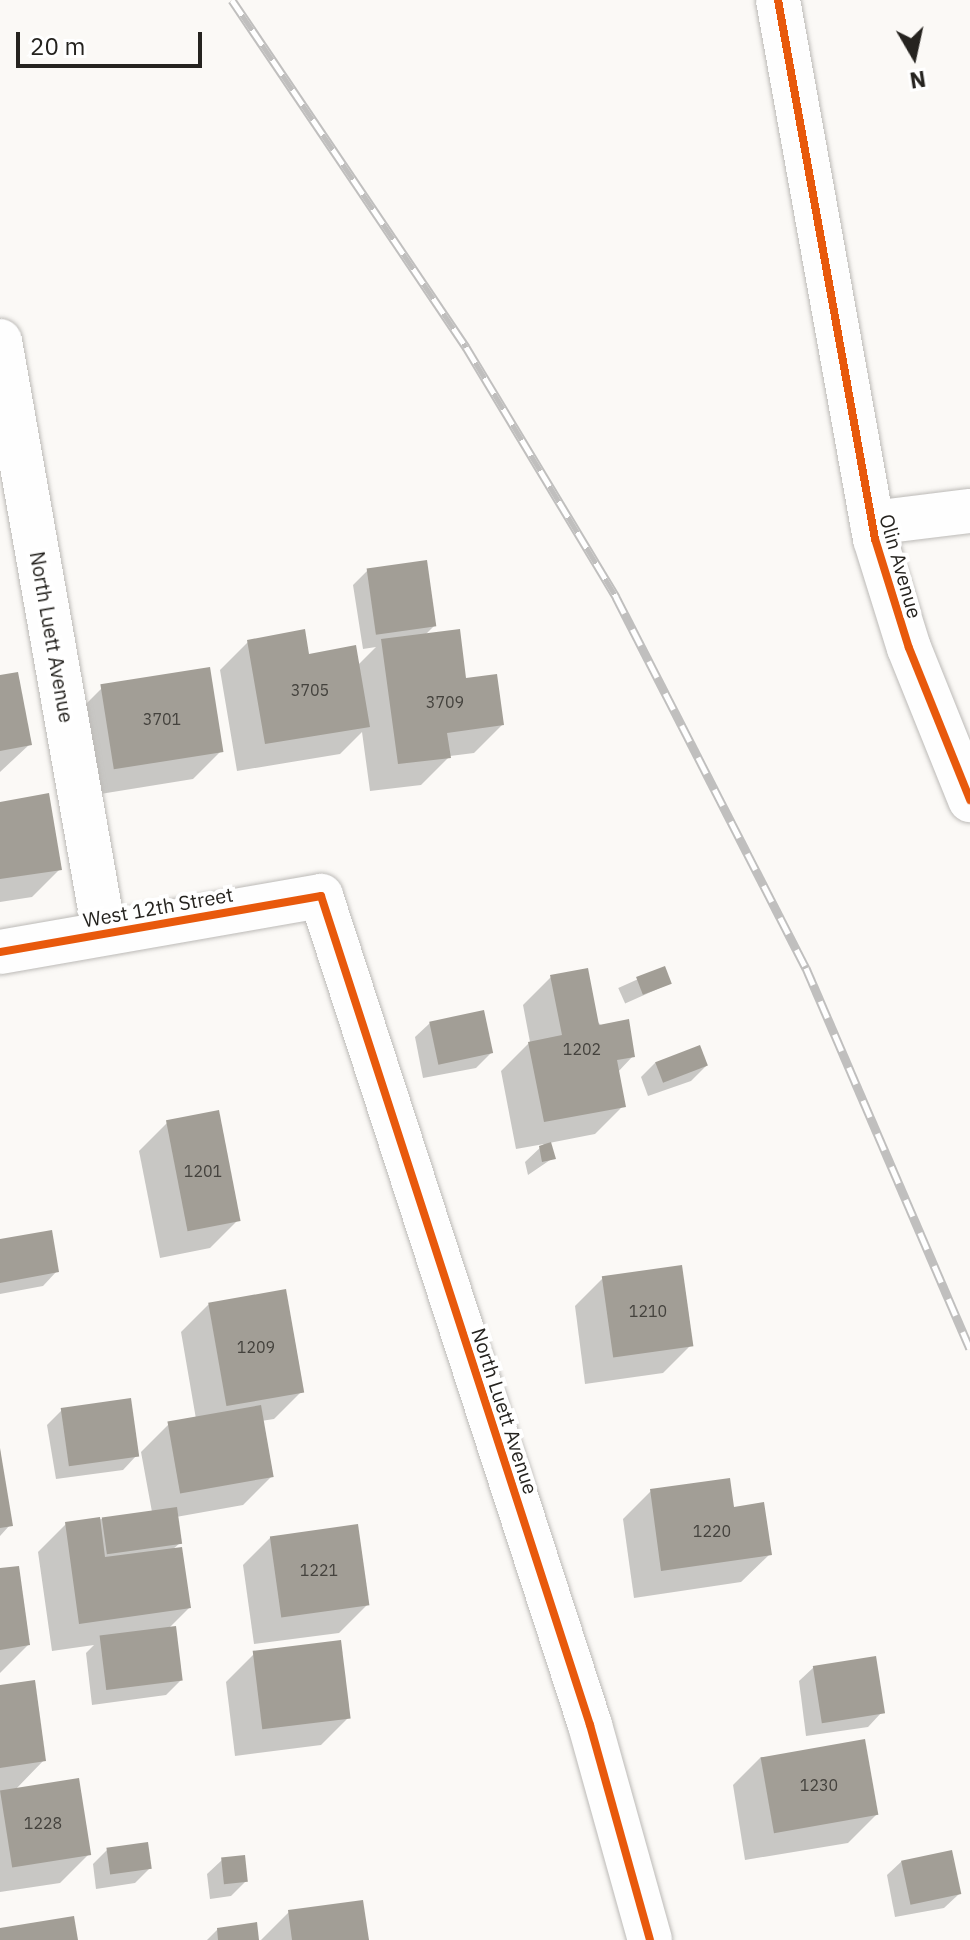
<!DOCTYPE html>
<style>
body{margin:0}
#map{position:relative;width:970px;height:1940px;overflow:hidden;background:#fbf9f6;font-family:"IBM Plex Sans",sans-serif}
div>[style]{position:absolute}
.shadow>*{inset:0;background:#0003;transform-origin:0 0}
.building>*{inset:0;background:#a29e96;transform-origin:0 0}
.roads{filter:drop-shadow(0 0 2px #bcbab7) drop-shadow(0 0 2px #bcbab7)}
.minor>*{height:44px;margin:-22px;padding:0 22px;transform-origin:22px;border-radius:22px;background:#fefefe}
.rail>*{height:9px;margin-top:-4.5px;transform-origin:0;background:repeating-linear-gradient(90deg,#fff 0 18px,#c0bfbe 0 36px);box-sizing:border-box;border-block:2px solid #c0bfbe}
.cycleway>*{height:8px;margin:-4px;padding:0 4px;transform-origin:4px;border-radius:4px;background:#e8590c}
span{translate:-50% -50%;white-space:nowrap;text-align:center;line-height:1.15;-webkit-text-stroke:8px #fff;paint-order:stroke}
.number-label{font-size:16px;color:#44423d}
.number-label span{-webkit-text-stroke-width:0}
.street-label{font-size:20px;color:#25231f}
.north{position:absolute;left:874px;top:16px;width:80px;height:80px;-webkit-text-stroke:6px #fff;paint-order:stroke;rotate:171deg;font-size:22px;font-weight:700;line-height:32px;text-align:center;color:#25231f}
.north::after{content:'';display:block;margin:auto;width:28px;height:36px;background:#25231f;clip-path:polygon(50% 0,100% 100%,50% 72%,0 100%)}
.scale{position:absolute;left:16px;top:32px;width:186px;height:36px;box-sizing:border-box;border:4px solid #25231f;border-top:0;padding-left:10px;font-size:24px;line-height:28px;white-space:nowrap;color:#25231f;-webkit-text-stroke:6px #fff;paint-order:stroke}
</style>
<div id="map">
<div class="shadow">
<i style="clip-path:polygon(368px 570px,434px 626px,424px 636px,502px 725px,474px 753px,450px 756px,421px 785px,370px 791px,362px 732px,340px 754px,237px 771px,220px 670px,248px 642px,357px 666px,376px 647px,363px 649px,353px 585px)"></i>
<i style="clip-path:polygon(0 677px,30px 744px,0 772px)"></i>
<i style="clip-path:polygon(102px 688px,221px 751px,193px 779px,88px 796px,74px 716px)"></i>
<i style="clip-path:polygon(0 804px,60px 869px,32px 897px,0 902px)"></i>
<i style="left:663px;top:968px;width:17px;height:49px;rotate:66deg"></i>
<i style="clip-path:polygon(551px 977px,633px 1056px,617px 1073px,623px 1106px,595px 1134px,549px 1143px,553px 1158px,528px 1175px,525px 1162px,544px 1144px,516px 1149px,501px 1071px,530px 1042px,523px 1005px)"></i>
<i style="clip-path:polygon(430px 1023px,491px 1053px,476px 1068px,423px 1078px,415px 1037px)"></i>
<i style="clip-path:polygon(656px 1062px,706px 1066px,691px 1081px,648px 1096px,641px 1077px)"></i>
<i style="clip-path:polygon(167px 1123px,238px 1220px,210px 1248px,160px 1258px,139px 1151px)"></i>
<i style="clip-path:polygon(0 1241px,57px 1271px,43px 1286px,0 1294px)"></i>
<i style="clip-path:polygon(603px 1278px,691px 1345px,663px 1373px,585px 1384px,575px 1306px)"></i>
<i style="clip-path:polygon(209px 1304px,302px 1391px,274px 1419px,261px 1421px,271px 1477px,243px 1505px,176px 1517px,180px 1543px,172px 1550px,189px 1608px,167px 1630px,181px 1680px,166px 1695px,92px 1705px,86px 1653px,94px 1645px,52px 1651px,38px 1552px,66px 1524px,152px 1512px,141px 1452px,169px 1424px,196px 1419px,181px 1332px)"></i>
<i style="clip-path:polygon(62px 1410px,137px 1455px,123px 1470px,56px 1479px,47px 1425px)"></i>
<i style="clip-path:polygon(0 1450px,10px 1525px,0 1536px)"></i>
<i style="clip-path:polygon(651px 1491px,732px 1509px,770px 1554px,741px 1582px,634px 1598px,623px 1519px)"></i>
<i style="clip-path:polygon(271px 1537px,367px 1605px,339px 1633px,254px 1644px,243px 1565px)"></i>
<i style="clip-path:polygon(0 1570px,28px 1645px,0 1673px)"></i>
<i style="clip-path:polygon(254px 1654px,349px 1717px,321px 1745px,235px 1756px,226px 1682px)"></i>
<i style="clip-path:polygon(814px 1667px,882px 1712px,868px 1727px,806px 1736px,799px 1681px)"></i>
<i style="clip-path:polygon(0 1687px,44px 1760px,15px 1790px,88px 1855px,60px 1883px,0 1892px)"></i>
<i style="clip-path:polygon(761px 1757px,876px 1815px,848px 1843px,745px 1860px,733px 1785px)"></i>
<i style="clip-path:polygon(107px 1850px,150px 1868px,135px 1883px,96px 1889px,93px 1864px)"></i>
<i style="clip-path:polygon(222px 1860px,246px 1881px,231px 1896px,210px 1899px,207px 1874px)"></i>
<i style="clip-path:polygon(902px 1861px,959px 1894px,944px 1908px,895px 1917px,887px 1875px)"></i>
<i style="clip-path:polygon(289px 1912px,366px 1940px,261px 1940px)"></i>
<i style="clip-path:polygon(218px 1929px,257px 1940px,207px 1940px)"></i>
</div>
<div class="building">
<i style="left:427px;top:560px;width:67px;height:61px;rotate:82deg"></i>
<i style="clip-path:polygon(305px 629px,309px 654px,356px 645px,370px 727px,265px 744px,247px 640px)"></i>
<i style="clip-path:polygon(460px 629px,466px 678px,497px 674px,504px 725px,447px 733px,451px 758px,398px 764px,381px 639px)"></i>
<i style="left:210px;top:667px;width:86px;height:111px;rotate:81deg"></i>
<i style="clip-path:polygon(18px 672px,32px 745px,0 751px,0 675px)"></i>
<i style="clip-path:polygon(49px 793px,62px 870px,0 879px,0 802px)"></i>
<i style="left:665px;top:966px;width:19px;height:31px;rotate:69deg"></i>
<i style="clip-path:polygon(588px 968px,599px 1025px,629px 1019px,635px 1057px,617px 1060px,626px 1107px,544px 1122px,528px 1042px,562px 1035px,550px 975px)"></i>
<i style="left:484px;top:1010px;width:44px;height:56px;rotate:78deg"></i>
<i style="left:700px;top:1045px;width:22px;height:48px;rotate:69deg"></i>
<i style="left:219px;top:1110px;width:113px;height:54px;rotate:79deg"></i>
<i style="clip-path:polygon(551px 1142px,556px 1159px,542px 1162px,539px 1146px)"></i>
<i style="clip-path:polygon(52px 1230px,59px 1272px,0 1283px,0 1239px)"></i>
<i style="left:682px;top:1265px;width:82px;height:81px;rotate:82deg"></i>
<i style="left:286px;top:1289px;width:105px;height:79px;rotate:80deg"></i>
<i style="left:131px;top:1398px;width:59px;height:71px;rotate:82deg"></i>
<i style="left:261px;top:1405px;width:73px;height:95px;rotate:80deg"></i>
<i style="clip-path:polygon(0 1448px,13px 1526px,0 1528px)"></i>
<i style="clip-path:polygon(730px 1478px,734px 1507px,764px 1502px,772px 1555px,661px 1571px,650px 1489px)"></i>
<i style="left:177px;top:1507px;width:37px;height:76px;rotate:82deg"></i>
<i style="clip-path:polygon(100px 1517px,105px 1557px,182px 1547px,191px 1608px,79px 1624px,65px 1522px)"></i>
<i style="left:358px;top:1524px;width:82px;height:89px;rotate:82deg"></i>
<i style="clip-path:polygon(19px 1566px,30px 1645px,0 1650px,0 1568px)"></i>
<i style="left:176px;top:1626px;width:55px;height:77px;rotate:83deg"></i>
<i style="left:341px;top:1640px;width:79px;height:89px;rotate:83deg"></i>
<i style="left:876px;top:1656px;width:58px;height:64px;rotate:81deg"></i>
<i style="clip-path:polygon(35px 1680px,46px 1761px,0 1768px,0 1685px)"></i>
<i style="left:865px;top:1739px;width:77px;height:106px;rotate:80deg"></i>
<i style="left:79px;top:1778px;width:78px;height:80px;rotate:81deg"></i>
<i style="left:148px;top:1842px;width:27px;height:42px;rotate:82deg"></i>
<i style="left:952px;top:1850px;width:45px;height:52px;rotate:78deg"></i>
<i style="left:245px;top:1855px;width:27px;height:24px;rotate:84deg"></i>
<i style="clip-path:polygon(363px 1900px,369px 1940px,292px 1940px,288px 1910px)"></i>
<i style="clip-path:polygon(74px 1916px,78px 1940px,0 1940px,0 1928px)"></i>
<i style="clip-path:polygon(257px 1922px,259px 1940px,218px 1940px,217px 1928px)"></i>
</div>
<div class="roads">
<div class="minor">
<i style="left:778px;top:0;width:548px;rotate:79.8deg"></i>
<i style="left:875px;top:539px;width:114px;rotate:72.7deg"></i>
<i style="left:909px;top:648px;width:164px;rotate:68.1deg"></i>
<i style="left:0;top:341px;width:600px;rotate:80.02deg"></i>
<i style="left:872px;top:523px;width:99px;rotate:-7deg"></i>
<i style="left:0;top:952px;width:326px;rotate:-9.9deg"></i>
<i style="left:321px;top:896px;width:872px;rotate:72.02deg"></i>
<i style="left:590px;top:1725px;width:223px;rotate:74.4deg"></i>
</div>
</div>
<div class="rail">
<i style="left:232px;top:0;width:419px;rotate:56deg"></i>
<i style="left:466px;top:347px;width:292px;rotate:59deg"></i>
<i style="left:616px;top:597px;width:417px;rotate:62.9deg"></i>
<i style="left:806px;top:968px;width:414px;rotate:66.7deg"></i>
</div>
<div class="cycleway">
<i style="left:778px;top:0;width:548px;rotate:79.8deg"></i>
<i style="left:875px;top:539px;width:114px;rotate:72.7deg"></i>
<i style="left:909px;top:648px;width:164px;rotate:68.1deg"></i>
<i style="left:0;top:952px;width:326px;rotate:-9.9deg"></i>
<i style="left:321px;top:896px;width:872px;rotate:72.02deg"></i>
<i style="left:590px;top:1725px;width:223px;rotate:74.4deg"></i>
</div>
<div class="number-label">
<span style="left:310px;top:690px">3705</span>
<span style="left:445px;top:702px">3709</span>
<span style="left:162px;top:719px">3701</span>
<span style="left:582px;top:1049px">1202</span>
<span style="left:203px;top:1171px">1201</span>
<span style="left:648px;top:1311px">1210</span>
<span style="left:256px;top:1347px">1209</span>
<span style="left:712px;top:1531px">1220</span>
<span style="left:319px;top:1570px">1221</span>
<span style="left:819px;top:1785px">1230</span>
<span style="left:43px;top:1823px">1228</span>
</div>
<div class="street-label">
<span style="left:901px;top:566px;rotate:74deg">Olin Avenue</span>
<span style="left:52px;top:637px;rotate:80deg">North Luett Avenue</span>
<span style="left:158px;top:907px;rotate:-10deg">West 12th Street</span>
<span style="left:505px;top:1411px;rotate:72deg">North Luett Avenue</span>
</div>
<div class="north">N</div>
<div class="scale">20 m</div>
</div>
